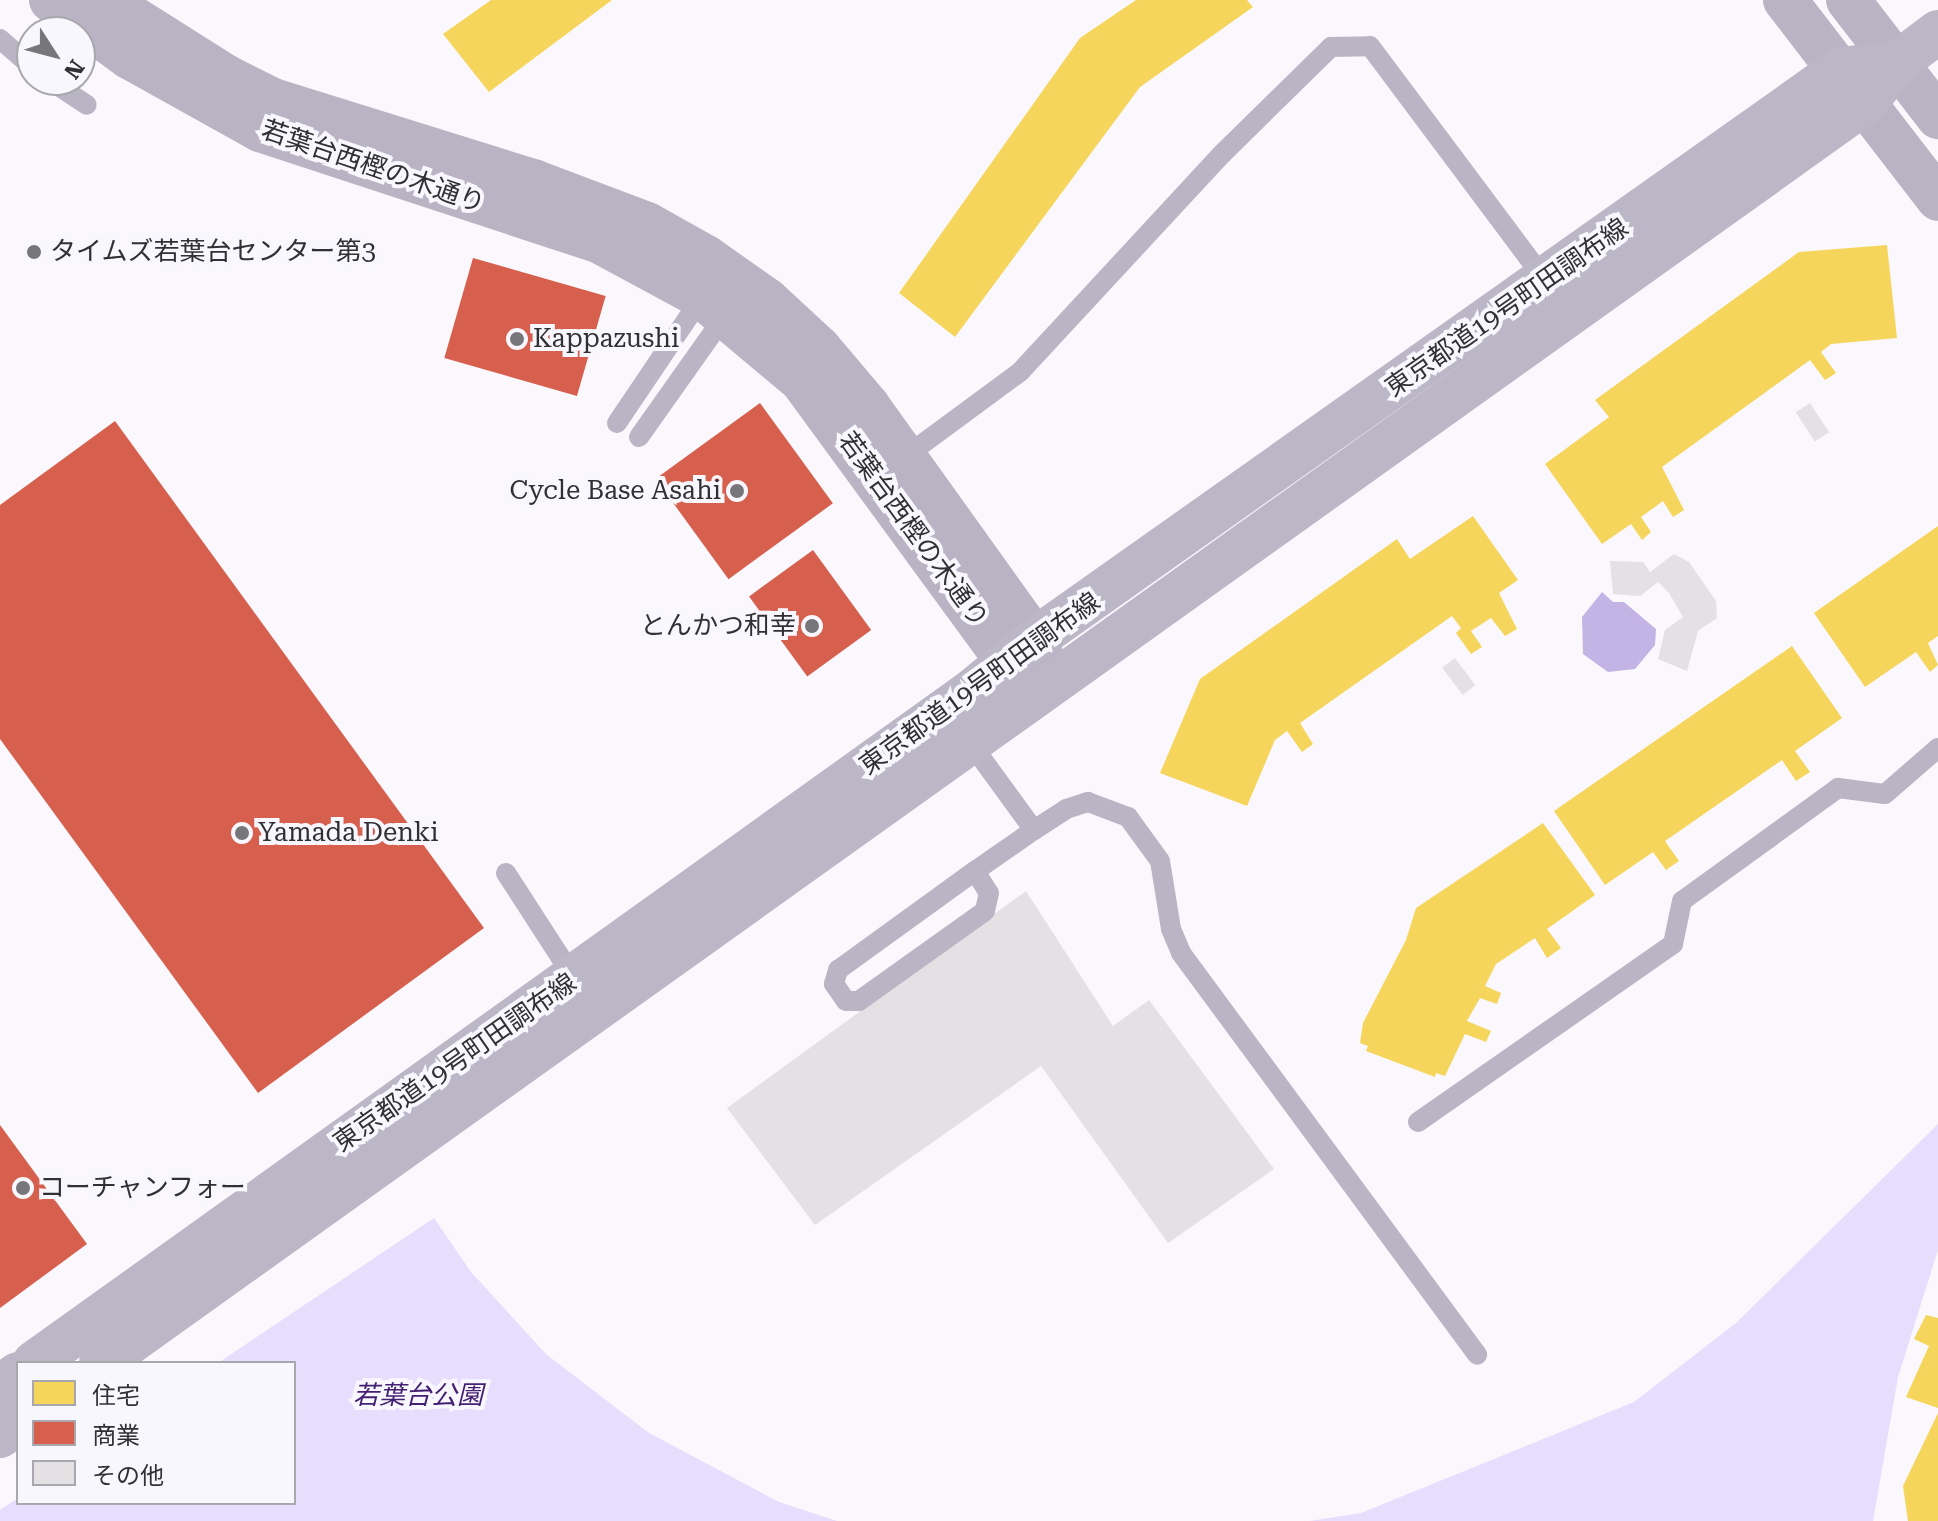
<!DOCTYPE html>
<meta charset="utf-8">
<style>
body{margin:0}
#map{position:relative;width:1938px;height:1521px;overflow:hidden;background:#faf8fd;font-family:"Roboto Serif","Noto Sans JP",serif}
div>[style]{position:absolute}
.green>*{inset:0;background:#e7ddfd}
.water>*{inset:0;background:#c4b3e5}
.homes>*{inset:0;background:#f6d55c}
.shops>*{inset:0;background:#d6604d;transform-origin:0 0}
.building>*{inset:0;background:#e3e1e3;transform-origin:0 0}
.lane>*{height:20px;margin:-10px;padding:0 10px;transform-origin:10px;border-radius:10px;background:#bab5c4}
.secondary>*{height:44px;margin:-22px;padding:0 22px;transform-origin:22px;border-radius:22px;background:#b9b3c3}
.primary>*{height:44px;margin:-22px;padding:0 22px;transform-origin:22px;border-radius:22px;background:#bcb7c6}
.dots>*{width:22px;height:22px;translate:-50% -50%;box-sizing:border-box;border:4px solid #f9f7fe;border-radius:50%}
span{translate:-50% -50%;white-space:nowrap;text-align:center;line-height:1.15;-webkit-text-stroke:8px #f9f7fe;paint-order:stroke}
.street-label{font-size:26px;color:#313033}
.poi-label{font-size:26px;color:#313033}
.left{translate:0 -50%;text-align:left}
.right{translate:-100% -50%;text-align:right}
.park-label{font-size:26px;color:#432071;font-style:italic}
.legend{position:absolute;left:16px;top:1361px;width:280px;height:144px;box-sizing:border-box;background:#f9f7fe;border:2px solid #a9a7ad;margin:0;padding:10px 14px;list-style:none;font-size:24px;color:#313033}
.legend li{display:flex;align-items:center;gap:16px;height:40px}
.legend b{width:40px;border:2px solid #a9a7ad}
.north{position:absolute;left:16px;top:16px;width:80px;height:80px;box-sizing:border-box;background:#f9f7fe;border:2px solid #a9a7ad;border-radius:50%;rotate:126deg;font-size:22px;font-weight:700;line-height:32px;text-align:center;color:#313033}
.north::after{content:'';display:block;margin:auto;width:28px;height:36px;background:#77767a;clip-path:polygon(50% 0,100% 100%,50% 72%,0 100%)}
</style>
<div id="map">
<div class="green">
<i style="clip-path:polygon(1938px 1124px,1938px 1250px,1898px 1377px,1873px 1521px,1310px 1521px,1361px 1513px,1634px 1402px,1736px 1323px)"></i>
<i style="clip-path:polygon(434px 1218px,471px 1272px,547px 1355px,649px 1433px,779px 1502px,837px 1521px,0 1521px,0 1510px,18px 1498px,18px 1503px,294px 1503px,294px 1363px,218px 1363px)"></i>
</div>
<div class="water">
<i style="clip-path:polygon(1602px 592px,1613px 602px,1624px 602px,1656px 629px,1655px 645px,1635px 669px,1608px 672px,1583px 654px,1582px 617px)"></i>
</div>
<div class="homes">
<i style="clip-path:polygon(491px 0,612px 0,489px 92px,443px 34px)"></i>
<i style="clip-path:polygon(1136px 0,1247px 0,1253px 7px,1140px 87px,955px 337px,899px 293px,1080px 38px)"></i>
<i style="clip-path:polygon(1887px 245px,1897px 338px,1831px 344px,1821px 352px,1836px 373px,1825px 380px,1810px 360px,1662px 467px,1684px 510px,1673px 517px,1663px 501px,1641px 517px,1651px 532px,1642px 540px,1631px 524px,1602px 544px,1545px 464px,1609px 417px,1595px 400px,1799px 252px)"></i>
<i style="clip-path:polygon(1473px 516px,1518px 580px,1499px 593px,1517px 629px,1505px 636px,1491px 618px,1471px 631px,1482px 647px,1471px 654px,1456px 633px,1461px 628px,1452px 616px,1300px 723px,1313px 744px,1302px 752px,1287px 731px,1275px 740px,1247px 806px,1160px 773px,1200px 679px,1397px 539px,1410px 559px)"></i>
<i style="clip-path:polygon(1938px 526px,1938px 636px,1928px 643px,1938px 665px,1930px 672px,1916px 652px,1865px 687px,1814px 613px)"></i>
<i style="clip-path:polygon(1792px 646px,1842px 718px,1795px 751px,1810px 772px,1796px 781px,1782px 760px,1665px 841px,1679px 861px,1666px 870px,1653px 852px,1605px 885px,1554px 811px)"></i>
<i style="clip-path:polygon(1543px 823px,1595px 895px,1547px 929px,1561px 948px,1547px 958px,1535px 938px,1496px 964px,1485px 986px,1501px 993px,1497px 1004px,1480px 998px,1467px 1021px,1491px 1031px,1486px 1042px,1465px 1034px,1445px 1076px,1436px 1073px,1435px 1077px,1366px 1051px,1368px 1046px,1360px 1043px,1363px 1023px,1406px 940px,1416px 908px)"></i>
<i style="clip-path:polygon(1926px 1315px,1938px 1318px,1938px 1408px,1906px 1397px,1929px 1346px,1914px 1339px)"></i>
<i style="clip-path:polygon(1938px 1413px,1938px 1521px,1908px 1521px,1903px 1486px)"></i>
</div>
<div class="shops">
<i style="left:473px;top:258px;width:138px;height:104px;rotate:16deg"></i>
<i style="left:760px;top:403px;width:124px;height:129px;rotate:54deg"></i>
<i style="clip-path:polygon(115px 421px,484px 928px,258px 1093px,0 739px,0 505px)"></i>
<i style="left:813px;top:550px;width:99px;height:79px;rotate:54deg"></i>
<i style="clip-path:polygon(0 1125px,87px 1244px,0 1308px)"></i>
</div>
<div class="building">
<i style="left:1810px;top:403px;width:35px;height:17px;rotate:57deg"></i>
<i style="clip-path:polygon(1674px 554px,1689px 562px,1716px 601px,1717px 618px,1698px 631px,1687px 671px,1658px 659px,1665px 630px,1683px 617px,1669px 593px,1658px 582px,1640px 596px,1613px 594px,1610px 561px,1643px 562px,1650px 572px)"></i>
<i style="left:1455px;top:658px;width:34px;height:16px;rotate:53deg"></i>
<i style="clip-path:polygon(1026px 891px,1113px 1026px,1149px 1000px,1274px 1169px,1168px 1243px,1041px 1066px,815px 1225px,727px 1108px)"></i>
</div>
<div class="lane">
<i style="left:0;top:39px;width:43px;rotate:41.2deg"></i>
<i style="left:49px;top:80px;width:45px;rotate:33.3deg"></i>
<i style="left:617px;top:423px;width:152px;rotate:-56deg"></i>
<i style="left:639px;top:437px;width:151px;rotate:-54.7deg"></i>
<i style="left:906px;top:456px;width:142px;rotate:-36.4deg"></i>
<i style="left:1020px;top:372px;width:297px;rotate:-47.2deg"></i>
<i style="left:1222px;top:154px;width:153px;rotate:-44.5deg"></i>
<i style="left:1331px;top:47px;width:39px;rotate:-1deg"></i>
<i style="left:1370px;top:46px;width:294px;rotate:53.2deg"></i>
<i style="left:969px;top:741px;width:110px;rotate:53.9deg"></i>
<i style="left:1034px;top:830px;width:38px;rotate:-33deg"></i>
<i style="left:1066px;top:809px;width:23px;rotate:-18deg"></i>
<i style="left:1088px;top:802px;width:43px;rotate:20.6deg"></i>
<i style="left:1128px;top:817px;width:54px;rotate:54deg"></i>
<i style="left:1160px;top:861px;width:69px;rotate:80.8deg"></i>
<i style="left:1171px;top:929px;width:26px;rotate:67deg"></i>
<i style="left:1181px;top:953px;width:499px;rotate:53.6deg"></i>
<i style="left:975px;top:871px;width:26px;rotate:58deg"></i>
<i style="left:989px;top:893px;width:18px;rotate:103deg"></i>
<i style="left:985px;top:911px;width:155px;rotate:144.5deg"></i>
<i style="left:859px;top:1001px;width:13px;rotate:180deg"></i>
<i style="left:846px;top:1001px;width:21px;rotate:-125deg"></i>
<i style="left:834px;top:984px;width:15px;rotate:-74deg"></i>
<i style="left:838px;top:970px;width:169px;rotate:-35.9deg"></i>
<i style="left:975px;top:871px;width:72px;rotate:-34.8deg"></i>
<i style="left:506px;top:873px;width:125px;rotate:57.1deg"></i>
<i style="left:1418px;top:1122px;width:311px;rotate:-34.9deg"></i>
<i style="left:1673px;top:944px;width:44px;rotate:-78.2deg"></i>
<i style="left:1682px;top:901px;width:193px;rotate:-35.9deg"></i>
<i style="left:1838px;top:788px;width:47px;rotate:7.3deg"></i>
<i style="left:1885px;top:794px;width:70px;rotate:-41deg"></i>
</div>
<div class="secondary">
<i style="left:51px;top:0;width:97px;rotate:36.2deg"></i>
<i style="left:129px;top:57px;width:150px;rotate:29.1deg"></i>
<i style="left:260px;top:130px;width:356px;rotate:18.2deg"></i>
<i style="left:598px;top:241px;width:118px;rotate:28.3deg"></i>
<i style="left:702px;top:297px;width:131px;rotate:40deg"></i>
<i style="left:802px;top:381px;width:347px;rotate:53.8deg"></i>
<i style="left:1007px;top:661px;width:38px;rotate:25deg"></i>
<i style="left:105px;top:0;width:142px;rotate:32.3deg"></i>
<i style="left:225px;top:76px;width:54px;rotate:26.6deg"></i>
<i style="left:273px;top:100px;width:275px;rotate:17.3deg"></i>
<i style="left:536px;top:182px;width:119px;rotate:20.7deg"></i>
<i style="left:647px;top:224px;width:68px;rotate:29.2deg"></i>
<i style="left:706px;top:257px;width:75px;rotate:35.2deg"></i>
<i style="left:767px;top:300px;width:71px;rotate:42.7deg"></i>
<i style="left:819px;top:348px;width:76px;rotate:49.8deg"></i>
<i style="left:868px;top:406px;width:287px;rotate:54.4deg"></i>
<i style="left:1035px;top:639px;width:40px;rotate:69deg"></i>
<i style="left:1785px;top:0;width:251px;rotate:52.4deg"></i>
<i style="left:1848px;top:0;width:148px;rotate:52.4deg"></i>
</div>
<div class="primary">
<i style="left:34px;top:1363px;width:1154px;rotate:-35.62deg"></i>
<i style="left:972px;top:691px;width:82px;rotate:-39.5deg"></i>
<i style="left:1035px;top:639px;width:987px;rotate:-35.27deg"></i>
<i style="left:1841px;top:69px;width:57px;rotate:-7deg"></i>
<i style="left:1898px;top:62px;width:50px;rotate:-36.9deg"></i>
<i style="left:101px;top:1363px;width:2169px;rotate:-35.54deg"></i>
<i style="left:1866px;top:102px;width:51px;rotate:-51.3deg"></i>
<i style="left:0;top:1387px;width:22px;rotate:-36deg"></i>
<i style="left:0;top:1436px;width:22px;rotate:-36deg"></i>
</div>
<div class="dots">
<i style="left:34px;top:252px;background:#77767a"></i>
<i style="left:517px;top:339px;background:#77767a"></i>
<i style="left:737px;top:491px;background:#77767a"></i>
<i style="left:812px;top:626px;background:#77767a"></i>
<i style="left:242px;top:833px;background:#77767a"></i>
<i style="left:23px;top:1188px;background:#77767a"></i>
</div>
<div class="street-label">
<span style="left:373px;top:167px;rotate:19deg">若葉台西樫の木通り</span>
<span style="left:1507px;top:308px;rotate:-35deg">東京都道19号町田調布線</span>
<span style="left:913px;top:530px;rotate:54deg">若葉台西樫の木通り</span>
<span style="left:980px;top:684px;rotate:-36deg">東京都道19号町田調布線</span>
<span style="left:455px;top:1063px;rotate:-35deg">東京都道19号町田調布線</span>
</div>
<div class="poi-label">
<span class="left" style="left:50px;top:252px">タイムズ若葉台センター第3</span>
<span class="left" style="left:533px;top:339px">Kappazushi</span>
<span class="right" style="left:721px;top:491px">Cycle Base Asahi</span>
<span class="right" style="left:796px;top:626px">とんかつ和幸</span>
<span class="left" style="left:258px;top:833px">Yamada Denki</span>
<span class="left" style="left:39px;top:1188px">コーチャンフォー</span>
</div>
<div class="park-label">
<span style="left:418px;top:1396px">若葉台公園</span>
</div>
<ul class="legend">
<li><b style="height:22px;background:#f6d55c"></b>住宅</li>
<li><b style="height:22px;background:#d6604d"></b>商業</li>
<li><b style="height:22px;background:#e3e1e3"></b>その他</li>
</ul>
<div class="north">N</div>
</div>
